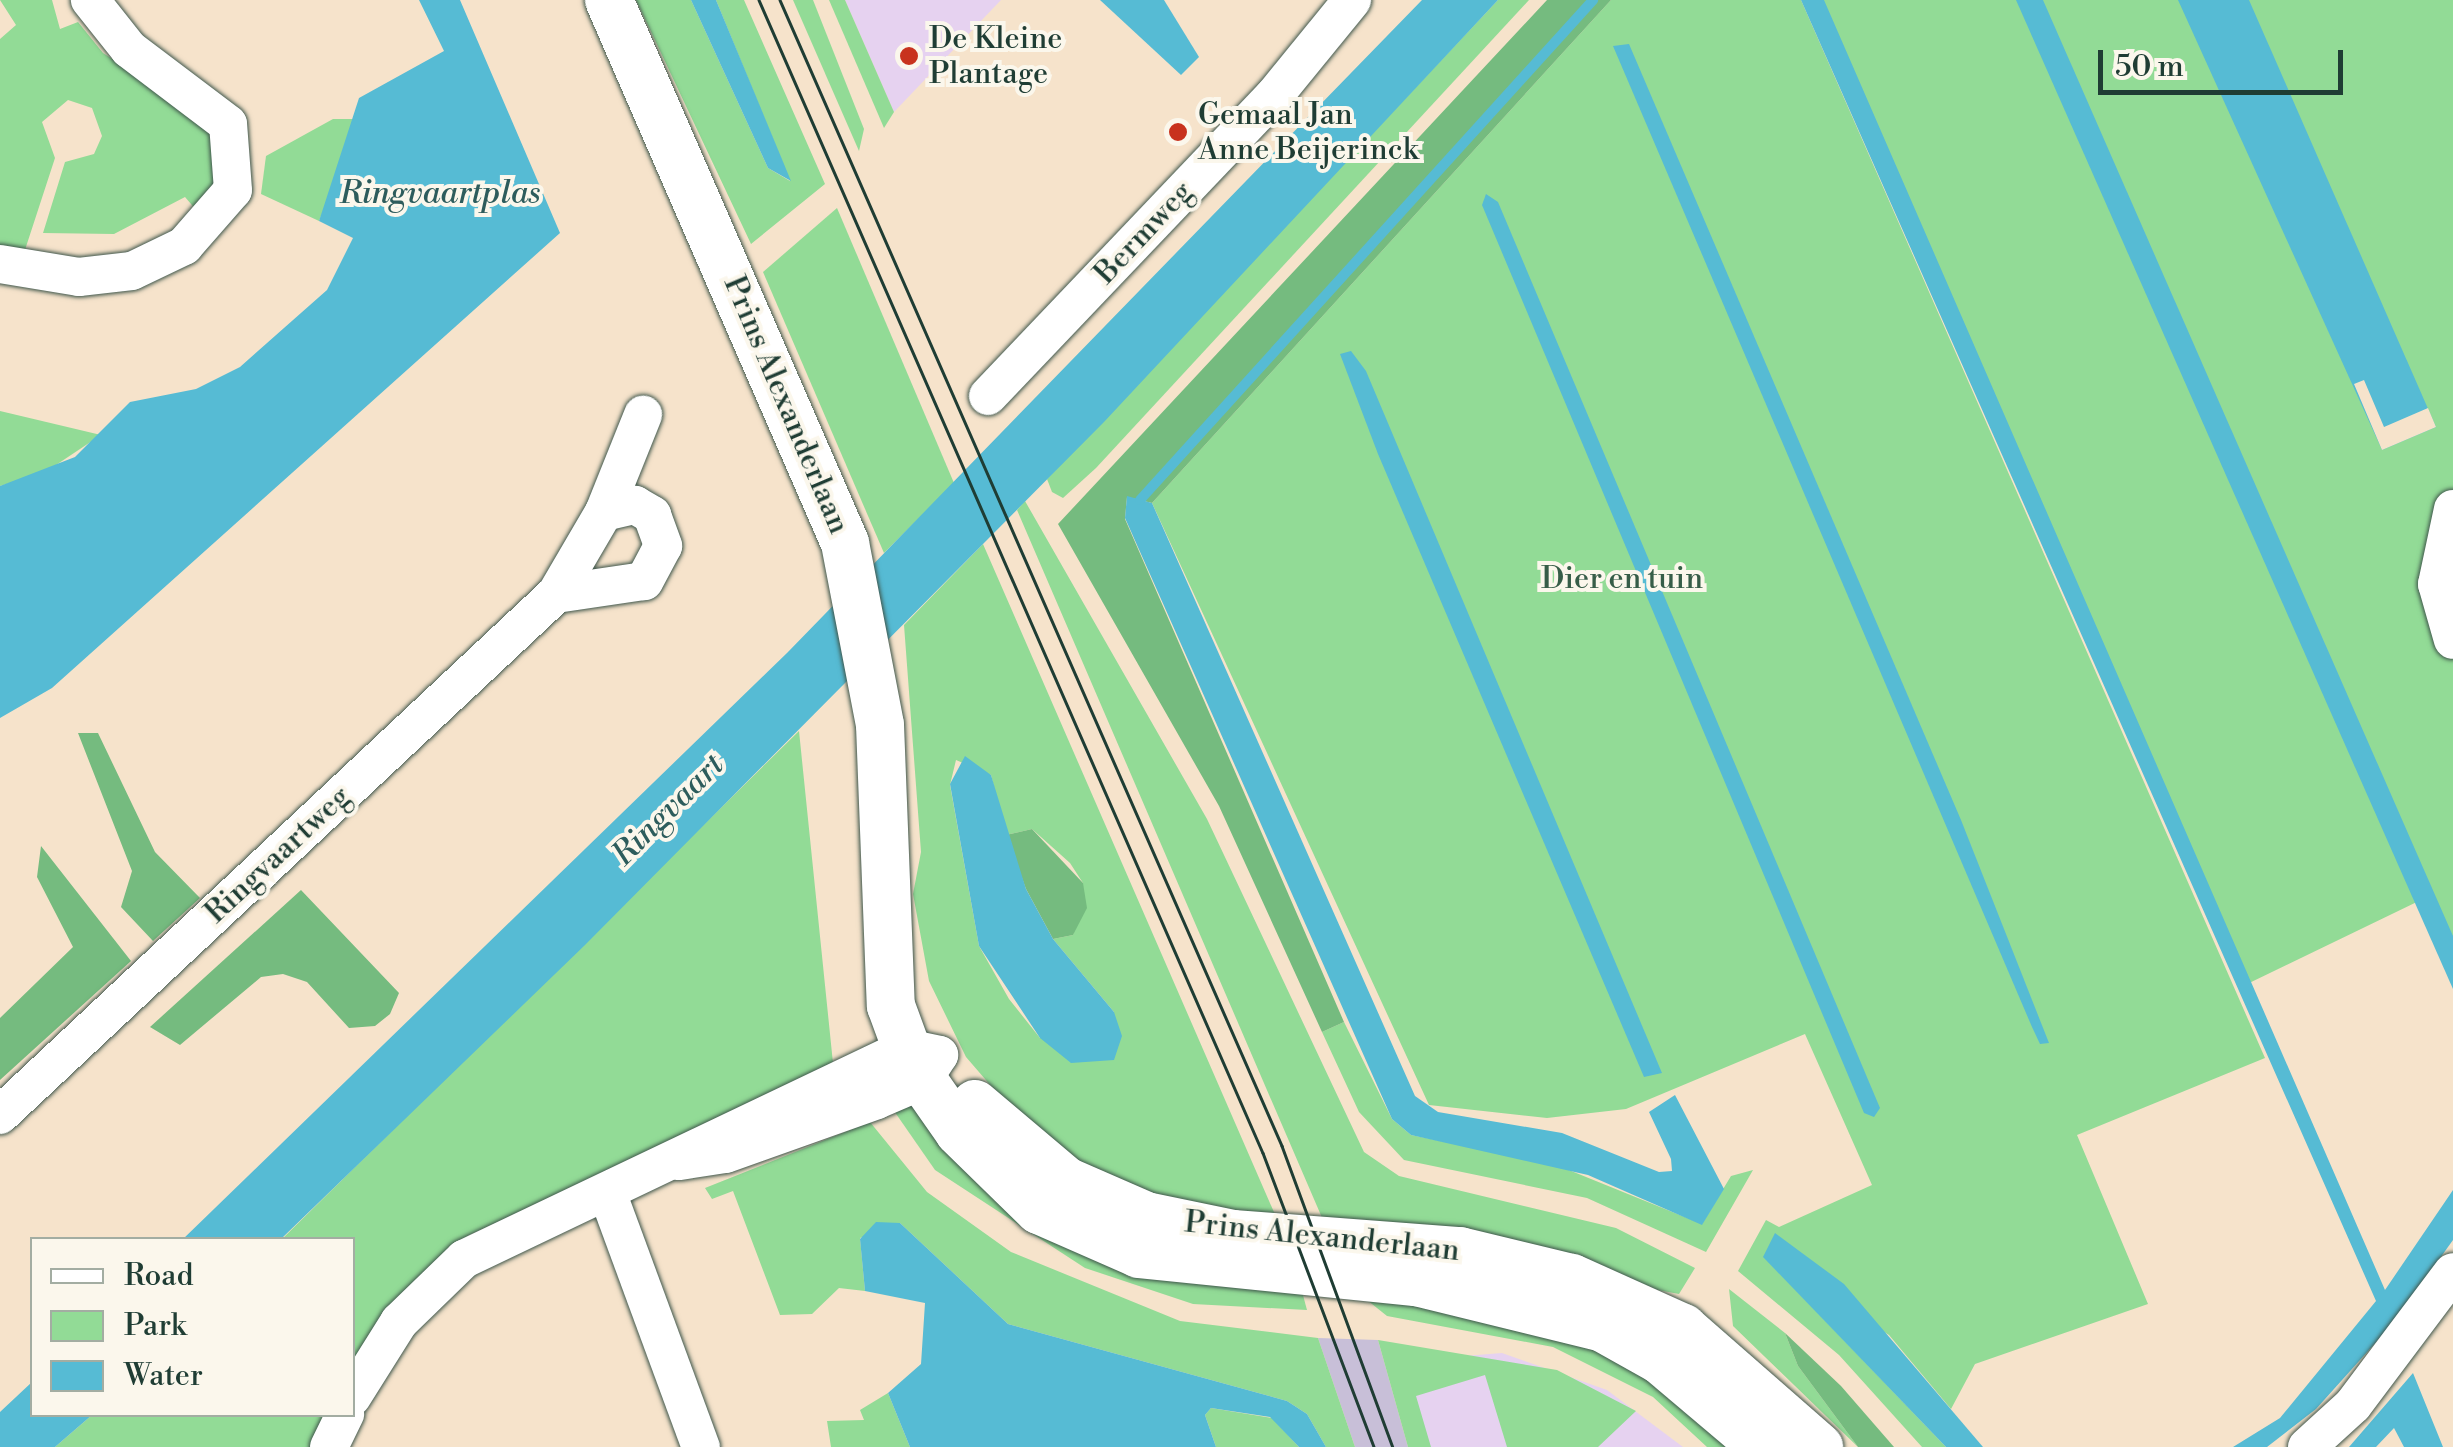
<!DOCTYPE html>
<style>
body{margin:0}
#map{position:relative;width:2453px;height:1447px;overflow:hidden;background:#f6e3cb;font-family:"Libre Bodoni",serif}
div>[style]{position:absolute}
.built>*{inset:0;background:#e6d2f0}
.industrial>*{inset:0;background:#c8bfd8}
.green>*{inset:0;background:#92db96}
.forest>*{inset:0;background:#75bb7f}
.water>*{inset:0;background:#56bbd4}
.pier>*{inset:0;background:#f6e3cb}
.stream>*{height:10px;margin:-5px;padding:0 5px;transform-origin:5px;border-radius:5px;background:#56bbd4}
.roads{filter:drop-shadow(0 0 2px #3f564b) drop-shadow(0 0 2px #3f564b)}
.minor>*{height:38px;margin:-19px;padding:0 19px;transform-origin:19px;border-radius:19px;background:#fff}
.major>*{height:48px;margin:-24px;padding:0 24px;transform-origin:24px;border-radius:24px;background:#fff}
.tram>*{height:2.5px;margin:-1.25px;padding:0 1.25px;transform-origin:1.25px;border-radius:1.25px;background:#1f3d34}
.dots>*{width:28px;height:28px;translate:-50% -50%;box-sizing:border-box;border:5px solid #fbf7ec;border-radius:50%}
span{translate:-50% -50%;white-space:nowrap;text-align:center;line-height:1.15;-webkit-text-stroke:8px #fbf7ec;paint-order:stroke}
.poi-label{font-size:30px;color:#1f3d34}
.left{translate:0 -50%;text-align:left}
.street-label{font-size:30px;color:#1f3d34}
.park-label{font-size:30px;color:#365d48}
.water-label{font-size:32px;color:#2d5c5c;font-style:italic}
.legend{position:absolute;left:30px;top:1237px;width:325px;height:180px;box-sizing:border-box;background:#fbf7ec;border:2px solid #a3ada2;margin:0;padding:12px 18px;list-style:none;font-size:30px;color:#1f3d34}
.legend li{display:flex;align-items:center;gap:20px;height:50px}
.legend b{width:50px;border:2px solid #a3ada2}
.scale{position:absolute;left:2098px;top:50px;width:245px;height:45px;box-sizing:border-box;border:5px solid #1f3d34;border-top:0;padding-left:12px;font-size:30px;line-height:35px;white-space:nowrap;color:#1f3d34;-webkit-text-stroke:8px #fbf7ec;paint-order:stroke}
</style>
<div id="map">
<div class="built">
<i style="clip-path:polygon(845px 0,1001px 0,894px 112px)"></i>
<i style="clip-path:polygon(1502px 1353px,1607px 1390px,1683px 1447px,1413px 1447px,1390px 1362px)"></i>
</div>
<div class="industrial">
<i style="clip-path:polygon(1318px 1338px,1378px 1340px,1408px 1447px,1355px 1447px)"></i>
</div>
<div class="green">
<i style="clip-path:polygon(0 0,52px 0,60px 29px,78px 22px,103px 53px,191px 109px,225px 150px,203px 218px,185px 197px,114px 234px,43px 233px,65px 162px,94px 154px,102px 136px,92px 108px,68px 100px,42px 122px,55px 158px,23px 256px,0 252px,0 39px,16px 25px)"></i>
<i style="clip-path:polygon(636px 0,691px 0,768px 168px,790px 181px,716px 0,744px 0,825px 184px,751px 244px)"></i>
<i style="clip-path:polygon(793px 0,813px 0,864px 129px,859px 151px)"></i>
<i style="clip-path:polygon(829px 0,845px 0,894px 112px,884px 128px)"></i>
<i style="clip-path:polygon(1498px 0,1529px 0,1096px 468px,1063px 498px,1052px 492px,1047px 479px)"></i>
<i style="clip-path:polygon(1611px 0,1801px 0,2265px 1058px,2077px 1135px,2148px 1304px,1975px 1364px,1951px 1409px,1889px 1335px,1764px 1257px,1946px 1447px,1922px 1447px,1839px 1355px,1738px 1271px,1766px 1220px,1779px 1227px,1872px 1185px,1805px 1034px,1626px 1109px,1547px 1118px,1429px 1105px,1152px 503px)"></i>
<i style="clip-path:polygon(1810px 0,2453px 0,2453px 960px,2423px 899px,2243px 986px)"></i>
<i style="clip-path:polygon(333px 119px,357px 119px,356px 130px,319px 221px,261px 194px,266px 156px)"></i>
<i style="clip-path:polygon(837px 208px,954px 483px,884px 553px,763px 272px)"></i>
<i style="clip-path:polygon(0 411px,101px 435px,44px 473px,0 486px)"></i>
<i style="clip-path:polygon(1025px 501px,1207px 819px,1364px 1152px,1399px 1176px,1616px 1228px,1695px 1268px,1679px 1294px,1326px 1227px,1017px 510px)"></i>
<i style="clip-path:polygon(evenodd,983px 544px,1280px 1226px,1111px 1186px,1036px 1138px,966px 1057px,929px 981px,913px 894px,921px 852px,904px 625px,983px 544px,956px 760px,991px 775px,1006px 835px,1032px 829px,1070px 863px,1083px 883px,1073px 935px,1053px 939px,1114px 1012px,1040px 1038px,1009px 999px,979px 946px,950px 785px,956px 760px)"></i>
<i style="clip-path:polygon(799px 731px,834px 1073px,469px 1235px,414px 1282px,353px 1362px,352px 1240px,281px 1240px)"></i>
<i style="clip-path:polygon(1344px 1022px,1392px 1119px,1411px 1135px,1554px 1164px,1702px 1224px,1731px 1176px,1753px 1170px,1706px 1252px,1587px 1198px,1404px 1160px,1359px 1112px,1322px 1032px)"></i>
<i style="clip-path:polygon(909px 1105px,1300px 1284px,1307px 1310px,1193px 1304px,1085px 1268px,935px 1170px,892px 1108px)"></i>
<i style="clip-path:polygon(870px 1122px,927px 1192px,1011px 1252px,1180px 1321px,1318px 1338px,1355px 1447px,1326px 1447px,1307px 1414px,1287px 1401px,1008px 1324px,900px 1223px,860px 1238px,865px 1291px,839px 1288px,812px 1314px,780px 1315px,733px 1191px,712px 1199px,705px 1188px)"></i>
<i style="clip-path:polygon(1729px 1289px,1785px 1333px,1798px 1366px,1858px 1447px,1733px 1326px)"></i>
<i style="clip-path:polygon(1362px 1296px,1573px 1328px,1749px 1447px,1707px 1447px,1653px 1397px,1553px 1347px,1387px 1316px)"></i>
<i style="clip-path:polygon(1378px 1340px,1557px 1370px,1636px 1411px,1598px 1447px,1507px 1447px,1485px 1375px,1416px 1396px,1431px 1447px,1408px 1447px)"></i>
<i style="clip-path:polygon(888px 1393px,910px 1447px,831px 1447px,827px 1421px,864px 1420px,860px 1410px)"></i>
<i style="clip-path:polygon(1211px 1408px,1272px 1418px,1299px 1447px,1216px 1447px,1205px 1415px)"></i>
<i style="clip-path:polygon(92px 1415px,328px 1415px,310px 1447px,55px 1447px)"></i>
</div>
<div class="forest">
<i style="clip-path:polygon(1547px 0,1611px 0,1152px 503px,1127px 497px,1125px 519px,1344px 1022px,1322px 1032px,1219px 806px,1058px 524px)"></i>
<i style="clip-path:polygon(78px 733px,98px 733px,155px 852px,200px 898px,153px 941px,121px 907px,132px 871px)"></i>
<i style="clip-path:polygon(1032px 829px,1083px 883px,1087px 908px,1073px 935px,1053px 939px,1026px 889px,1006px 835px)"></i>
<i style="clip-path:polygon(41px 846px,131px 961px,0 1080px,0 1018px,73px 947px,37px 877px)"></i>
<i style="clip-path:polygon(301px 890px,399px 993px,390px 1014px,375px 1026px,349px 1028px,307px 982px,283px 974px,261px 977px,180px 1045px,150px 1027px)"></i>
<i style="clip-path:polygon(1785px 1333px,1841px 1386px,1894px 1447px,1858px 1447px,1798px 1366px)"></i>
</div>
<div class="water">
<i style="clip-path:polygon(419px 0,460px 0,560px 233px,52px 688px,0 718px,0 486px,75px 457px,130px 402px,196px 389px,240px 367px,327px 290px,353px 238px,319px 221px,359px 98px,444px 51px)"></i>
<i style="clip-path:polygon(691px 0,716px 0,791px 181px,768px 168px)"></i>
<i style="clip-path:polygon(1100px 0,1164px 0,1199px 57px,1181px 75px)"></i>
<i style="clip-path:polygon(1422px 0,1498px 0,1104px 422px,585px 945px,281px 1239px,182px 1240px,788px 652px)"></i>
<i style="clip-path:polygon(1801px 0,1824px 0,2385px 1290px,2453px 1190px,2453px 1240px,2395px 1321px,2316px 1409px,2267px 1447px,2233px 1447px,2280px 1418px,2376px 1301px)"></i>
<i style="clip-path:polygon(2016px 0,2043px 0,2453px 936px,2453px 989px)"></i>
<i style="clip-path:polygon(2178px 0,2249px 0,2436px 427px,2382px 450px)"></i>
<i style="clip-path:polygon(1629px 44px,1961px 820px,2049px 1043px,2040px 1044px,2032px 1027px,1613px 46px)"></i>
<i style="clip-path:polygon(1486px 194px,1498px 202px,1880px 1108px,1874px 1117px,1864px 1113px,1482px 205px)"></i>
<i style="clip-path:polygon(1351px 351px,1366px 371px,1662px 1073px,1644px 1077px,1378px 454px,1340px 354px)"></i>
<i style="clip-path:polygon(1127px 496px,1152px 503px,1415px 1096px,1438px 1112px,1562px 1133px,1659px 1172px,1672px 1171px,1671px 1159px,1649px 1112px,1675px 1095px,1724px 1189px,1702px 1225px,1588px 1175px,1411px 1135px,1392px 1119px,1125px 518px)"></i>
<i style="clip-path:polygon(965px 756px,991px 775px,1026px 889px,1053px 939px,1114px 1012px,1122px 1036px,1114px 1060px,1071px 1063px,1040px 1038px,979px 946px,950px 784px)"></i>
<i style="clip-path:polygon(876px 1222px,900px 1223px,1008px 1324px,1287px 1401px,1307px 1414px,1326px 1447px,1299px 1447px,1270px 1417px,1211px 1408px,1205px 1415px,1216px 1447px,910px 1447px,888px 1393px,921px 1364px,925px 1303px,865px 1291px,860px 1239px)"></i>
<i style="clip-path:polygon(1775px 1233px,1844px 1284px,1983px 1447px,1946px 1447px,1763px 1257px)"></i>
<i style="clip-path:polygon(2413px 1373px,2443px 1447px,2404px 1447px,2394px 1428px,2376px 1447px,2349px 1447px)"></i>
<i style="clip-path:polygon(32px 1382px,32px 1414px,92px 1415px,55px 1447px,0 1447px,0 1412px)"></i>
</div>
<div class="pier">
<i style="clip-path:polygon(2364px 380px,2384px 427px,2428px 408px,2436px 427px,2382px 450px,2354px 384px)"></i>
</div>
<div class="stream">
<i style="left:1140px;top:500px;width:675px;rotate:-47.82deg"></i>
</div>
<div class="roads">
<div class="minor">
<i style="left:0;top:264px;width:80px;rotate:9.3deg"></i>
<i style="left:79px;top:277px;width:53px;rotate:-6.5deg"></i>
<i style="left:132px;top:271px;width:58px;rotate:-25.7deg"></i>
<i style="left:184px;top:246px;width:74px;rotate:-48.8deg"></i>
<i style="left:233px;top:190px;width:66px;rotate:-94.3deg"></i>
<i style="left:228px;top:124px;width:124px;rotate:-142.9deg"></i>
<i style="left:129px;top:49px;width:63px;rotate:-128.5deg"></i>
<i style="left:988px;top:396px;width:413px;rotate:-46.4deg"></i>
<i style="left:1273px;top:97px;width:125px;rotate:-50.8deg"></i>
<i style="left:2453px;top:509px;width:77px;rotate:102deg"></i>
<i style="left:2437px;top:584px;width:58px;rotate:74.1deg"></i>
<i style="left:604px;top:512px;width:105px;rotate:-68.1deg"></i>
<i style="left:0;top:1115px;width:762px;rotate:-43.14deg"></i>
<i style="left:556px;top:594px;width:95px;rotate:-59.7deg"></i>
<i style="left:604px;top:512px;width:32px;rotate:-13deg"></i>
<i style="left:635px;top:505px;width:20px;rotate:30deg"></i>
<i style="left:652px;top:515px;width:33px;rotate:70deg"></i>
<i style="left:663px;top:546px;width:40px;rotate:118deg"></i>
<i style="left:644px;top:581px;width:89px;rotate:171.6deg"></i>
<i style="left:607px;top:1192px;width:272px;rotate:69.8deg"></i>
<i style="left:352px;top:1397px;width:89px;rotate:-57.9deg"></i>
<i style="left:399px;top:1322px;width:91px;rotate:-44.1deg"></i>
<i style="left:464px;top:1259px;width:491px;rotate:-25.5deg"></i>
<i style="left:907px;top:1048px;width:33px;rotate:12deg"></i>
<i style="left:939px;top:1055px;width:30px;rotate:123deg"></i>
<i style="left:923px;top:1080px;width:50px;rotate:156.5deg"></i>
<i style="left:877px;top:1100px;width:161px;rotate:160.4deg"></i>
<i style="left:725px;top:1154px;width:47px;rotate:171.3deg"></i>
<i style="left:329px;top:1447px;width:37px;rotate:-64deg"></i>
<i style="left:2307px;top:1447px;width:62px;rotate:-42.4deg"></i>
<i style="left:2353px;top:1405px;width:166px;rotate:-53.1deg"></i>
</div>
<div class="major">
<i style="left:609px;top:0;width:592px;rotate:66.51deg"></i>
<i style="left:845px;top:543px;width:185px;rotate:79.1deg"></i>
<i style="left:880px;top:725px;width:281px;rotate:87.8deg"></i>
<i style="left:891px;top:1006px;width:64px;rotate:69.9deg"></i>
<i style="left:913px;top:1066px;width:80px;rotate:55.1deg"></i>
<i style="left:959px;top:1132px;width:112px;rotate:44.3deg"></i>
<i style="left:1039px;top:1210px;width:109px;rotate:23.7deg"></i>
<i style="left:1139px;top:1254px;width:278px;rotate:5.8deg"></i>
<i style="left:1416px;top:1282px;width:193px;rotate:13.8deg"></i>
<i style="left:1603px;top:1328px;width:65px;rotate:29.3deg"></i>
<i style="left:1660px;top:1360px;width:135px;rotate:40.2deg"></i>
<i style="left:975px;top:1104px;width:119px;rotate:40.2deg"></i>
<i style="left:1066px;top:1181px;width:87px;rotate:23.6deg"></i>
<i style="left:1146px;top:1216px;width:89px;rotate:11.7deg"></i>
<i style="left:1233px;top:1234px;width:228px;rotate:4.3deg"></i>
<i style="left:1460px;top:1251px;width:115px;rotate:13.6deg"></i>
<i style="left:1572px;top:1278px;width:122px;rotate:24.2deg"></i>
<i style="left:1683px;top:1328px;width:181px;rotate:41.2deg"></i>
</div>
</div>
<div class="tram">
<i style="left:759px;top:0;width:1258px;rotate:66.39deg"></i>
<i style="left:1263px;top:1153px;width:314px;rotate:69.3deg"></i>
<i style="left:780px;top:0;width:1251px;rotate:66.34deg"></i>
<i style="left:1282px;top:1146px;width:321px;rotate:69.8deg"></i>
</div>
<div class="dots">
<i style="left:909px;top:56px;background:#c8321e"></i>
<i style="left:1178px;top:132px;background:#c8321e"></i>
</div>
<div class="poi-label">
<span class="left" style="left:929px;top:56px">De Kleine<br>Plantage</span>
<span class="left" style="left:1198px;top:132px">Gemaal Jan<br>Anne Beijerinck</span>
</div>
<div class="street-label">
<span style="left:1144px;top:233px;rotate:-47deg">Bermweg</span>
<span style="left:786px;top:405px;rotate:67deg">Prins Alexanderlaan</span>
<span style="left:278px;top:855px;rotate:-43deg">Ringvaartweg</span>
<span style="left:1322px;top:1237px;rotate:6deg">Prins Alexanderlaan</span>
</div>
<div class="park-label">
<span style="left:1622px;top:579px">Dier en tuin</span>
</div>
<div class="water-label">
<span style="left:440px;top:193px">Ringvaartplas</span>
<span style="left:668px;top:810px;rotate:-45deg">Ringvaart</span>
</div>
<ul class="legend">
<li><b style="height:12px;background:#fff"></b>Road</li>
<li><b style="height:28px;background:#92db96"></b>Park</li>
<li><b style="height:28px;background:#56bbd4"></b>Water</li>
</ul>
<div class="scale">50 m</div>
</div>
